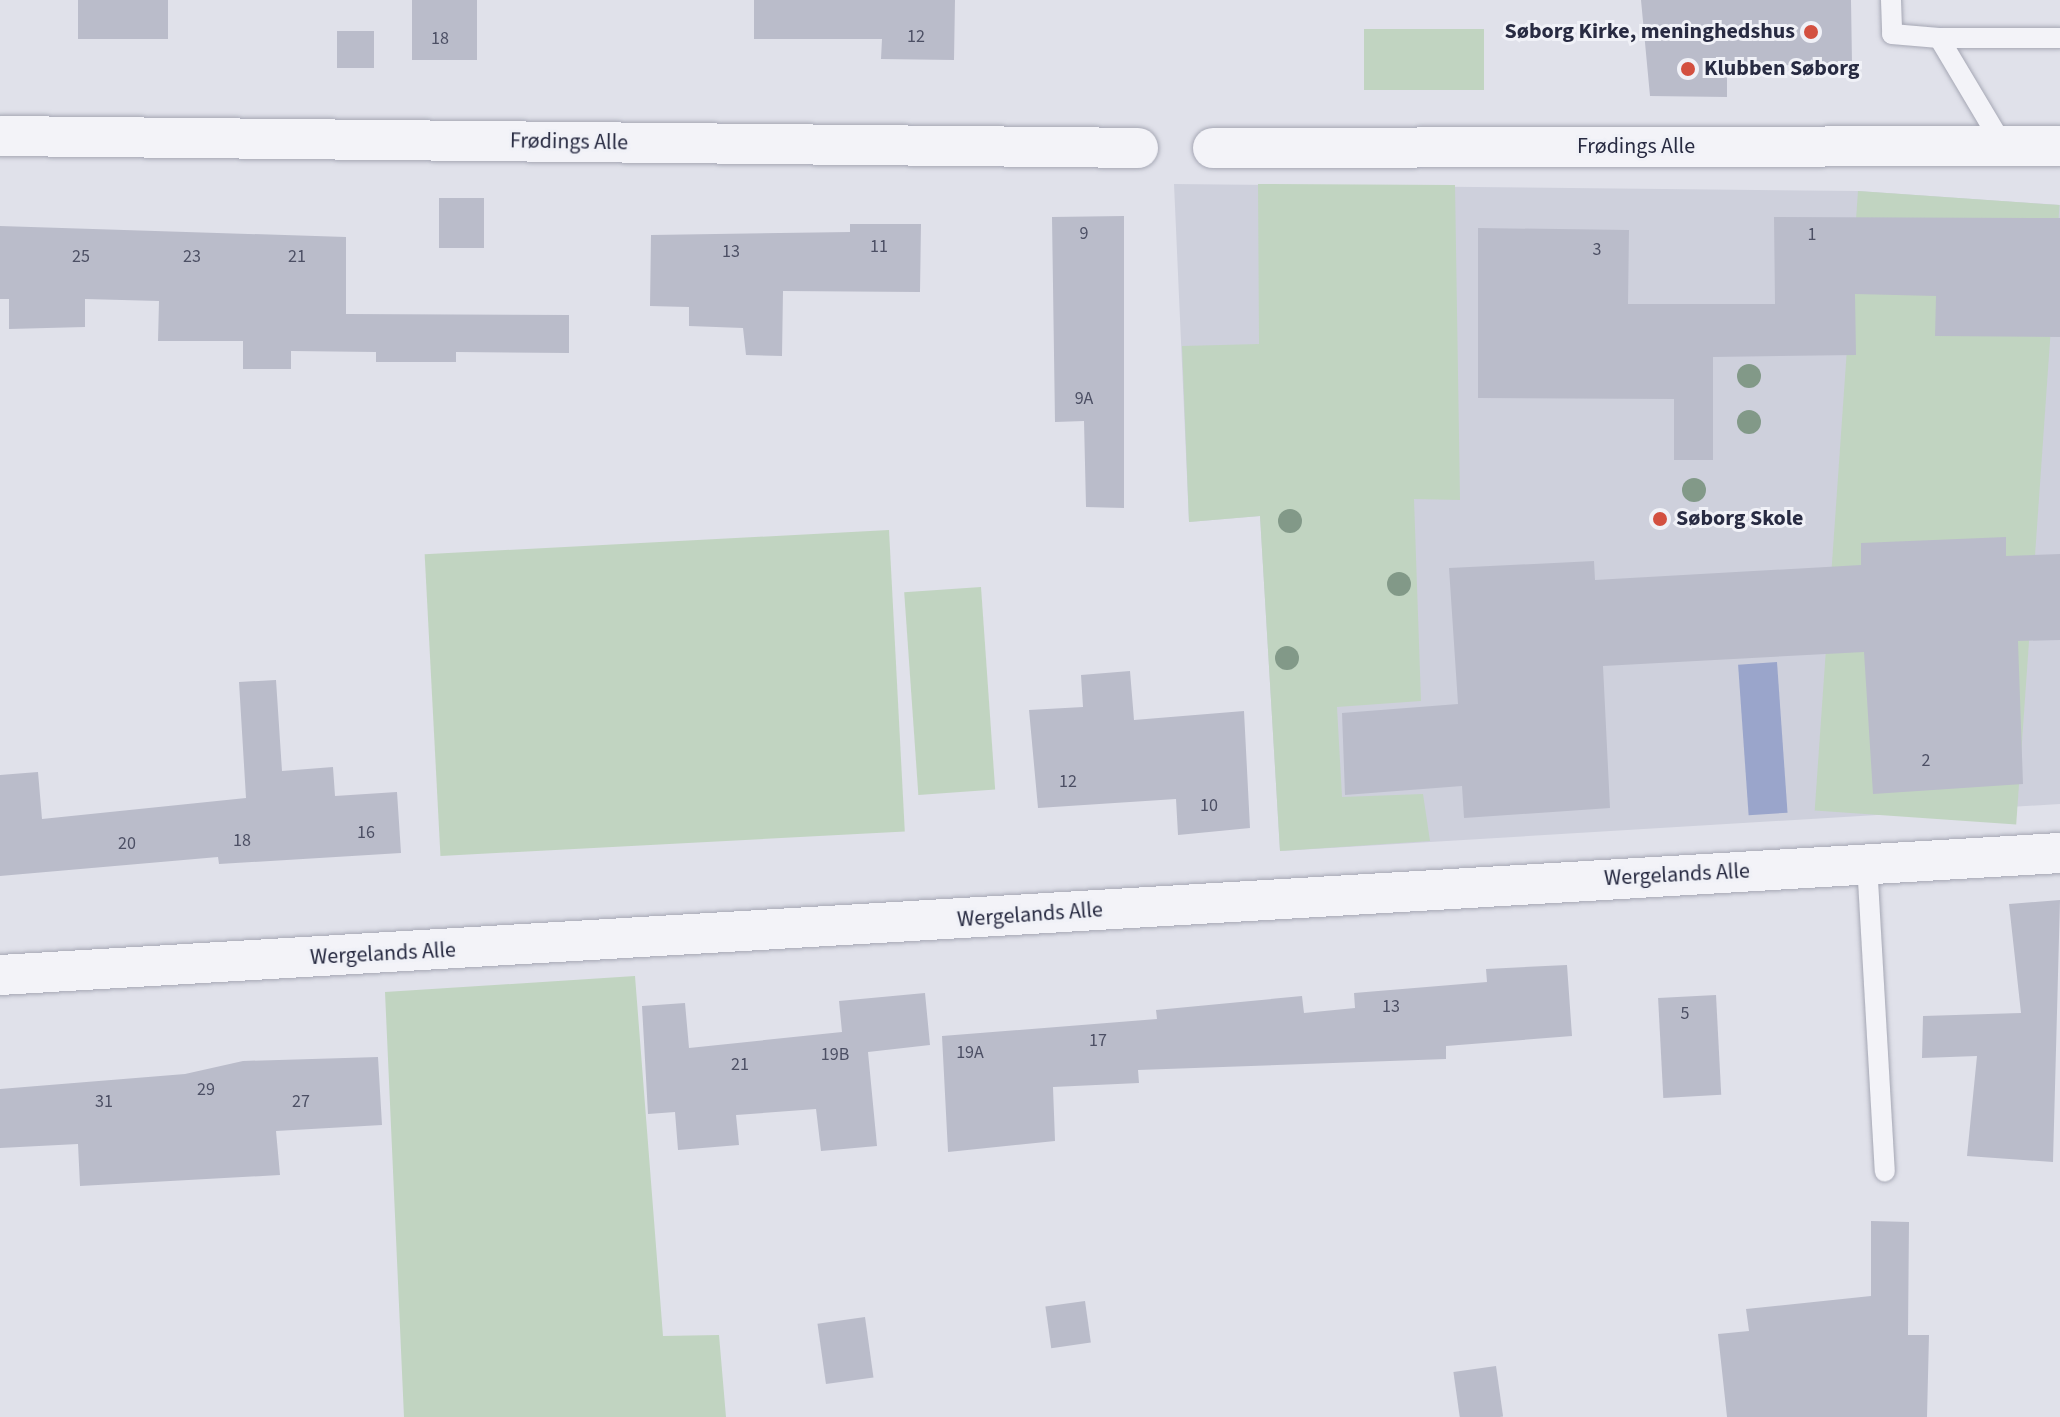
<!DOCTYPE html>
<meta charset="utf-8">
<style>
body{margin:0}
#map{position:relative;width:2060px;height:1417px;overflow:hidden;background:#e0e1ea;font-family:"Source Sans 3",sans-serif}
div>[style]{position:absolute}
.built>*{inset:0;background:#ced0dc}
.green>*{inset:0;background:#c1d4c1;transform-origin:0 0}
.water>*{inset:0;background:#9aa5cb;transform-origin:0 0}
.building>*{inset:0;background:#babcca;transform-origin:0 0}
.roads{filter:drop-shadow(0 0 2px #a5a7b4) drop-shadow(0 0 2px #a5a7b4)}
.service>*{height:20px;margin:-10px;padding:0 10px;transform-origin:10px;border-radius:10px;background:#f3f3f8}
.minor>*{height:40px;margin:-20px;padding:0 20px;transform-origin:20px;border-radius:20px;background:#f3f3f8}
.trees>*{width:24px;height:24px;margin:-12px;border-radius:50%;background:#829988}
.dots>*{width:22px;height:22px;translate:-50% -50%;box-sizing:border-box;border:4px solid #f0f1f7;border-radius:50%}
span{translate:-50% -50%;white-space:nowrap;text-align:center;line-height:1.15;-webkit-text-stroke:6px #f0f1f7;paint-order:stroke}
.number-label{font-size:18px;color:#4c4f64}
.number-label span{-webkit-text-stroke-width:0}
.poi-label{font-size:22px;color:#282b42;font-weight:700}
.right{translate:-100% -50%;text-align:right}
.left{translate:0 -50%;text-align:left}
.street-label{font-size:22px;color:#282b42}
</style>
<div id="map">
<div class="built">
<i style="clip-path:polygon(1174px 184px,1858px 191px,2060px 205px,2060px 804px,1280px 851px,1260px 516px,1189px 522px)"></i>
</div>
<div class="green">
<i style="left:1364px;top:29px;width:120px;height:61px"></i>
<i style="clip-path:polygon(1258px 184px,1455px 185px,1460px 500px,1414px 499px,1421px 701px,1337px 707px,1342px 797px,1423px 794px,1430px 841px,1280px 851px,1260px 516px,1189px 522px,1182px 346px,1259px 344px)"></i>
<i style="left:1858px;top:191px;width:202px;height:621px;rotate:4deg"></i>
<i style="left:889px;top:530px;width:302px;height:465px;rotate:87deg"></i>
<i style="left:981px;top:587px;width:203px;height:77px;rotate:86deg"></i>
<i style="clip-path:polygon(635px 976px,663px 1336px,719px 1335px,726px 1417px,404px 1417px,385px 992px)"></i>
</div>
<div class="water">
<i style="left:1777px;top:662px;width:151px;height:39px;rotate:86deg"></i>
</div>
<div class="building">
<i style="left:78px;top:0;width:90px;height:39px"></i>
<i style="left:412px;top:0;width:65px;height:60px"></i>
<i style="clip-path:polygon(754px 0,955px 0,954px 60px,881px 59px,882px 39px,754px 39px)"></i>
<i style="clip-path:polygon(1641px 0,1851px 0,1852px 64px,1727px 66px,1727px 97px,1650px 96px)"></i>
<i style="left:337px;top:31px;width:37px;height:37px"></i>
<i style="left:439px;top:198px;width:45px;height:50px"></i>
<i style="clip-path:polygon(1124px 216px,1124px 508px,1086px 507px,1084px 421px,1055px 422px,1052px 217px)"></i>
<i style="clip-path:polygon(1774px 217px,2060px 218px,2060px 337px,1935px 336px,1936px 296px,1855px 294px,1856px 355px,1713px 357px,1713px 460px,1674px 460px,1674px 399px,1478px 398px,1478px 228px,1629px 230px,1628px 304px,1775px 304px)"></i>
<i style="clip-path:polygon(850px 224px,921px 224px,920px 292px,783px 291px,782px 356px,746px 355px,743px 328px,689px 326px,689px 307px,650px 306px,651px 235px,850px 232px)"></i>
<i style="clip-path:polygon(0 226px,346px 237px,346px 314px,569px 315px,569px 353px,456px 352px,456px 362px,376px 362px,376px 352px,291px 351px,291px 369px,243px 369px,243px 341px,158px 341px,159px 301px,85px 299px,85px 327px,9px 329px,9px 299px,0 299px)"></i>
<i style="clip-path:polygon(2006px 537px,2006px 556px,2060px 554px,2060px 640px,2018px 641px,2023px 784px,1873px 794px,1864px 652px,1603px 666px,1610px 808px,1464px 818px,1462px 786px,1345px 795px,1342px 713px,1458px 704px,1449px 568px,1594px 561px,1595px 580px,1861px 565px,1861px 543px)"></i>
<i style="clip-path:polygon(1130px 671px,1134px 720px,1244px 711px,1250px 828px,1178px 835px,1176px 799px,1038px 808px,1029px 710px,1083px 707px,1081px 675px)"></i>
<i style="clip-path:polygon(276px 680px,282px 771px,333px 767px,335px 796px,397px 792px,401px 853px,219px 864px,218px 857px,0 876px,0 775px,38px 772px,42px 819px,246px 798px,239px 682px)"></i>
<i style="clip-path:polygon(2060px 900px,2053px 1162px,1967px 1156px,1977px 1056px,1922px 1058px,1923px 1016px,2021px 1013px,2009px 904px)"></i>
<i style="clip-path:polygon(1567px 965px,1572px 1036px,1446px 1046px,1446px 1059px,1138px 1070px,1139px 1083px,1053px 1087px,1055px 1141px,948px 1152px,942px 1036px,1157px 1019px,1156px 1010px,1302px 996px,1304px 1013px,1355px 1008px,1354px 993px,1487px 982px,1486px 969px)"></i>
<i style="clip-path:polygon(925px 993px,930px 1045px,868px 1052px,877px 1146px,821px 1151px,816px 1109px,736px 1115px,739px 1145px,678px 1150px,675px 1112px,648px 1114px,642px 1006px,685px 1003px,689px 1048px,842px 1032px,839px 1001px)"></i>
<i style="left:1716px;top:995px;width:100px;height:58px;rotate:87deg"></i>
<i style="clip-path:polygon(378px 1057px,382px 1125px,276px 1131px,280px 1175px,80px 1186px,78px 1144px,0 1148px,0 1089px,185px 1074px,243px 1061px)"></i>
<i style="clip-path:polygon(1871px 1221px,1909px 1222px,1908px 1335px,1929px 1335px,1927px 1417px,1727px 1417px,1718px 1334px,1749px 1331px,1746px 1309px,1871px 1296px)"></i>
<i style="left:1085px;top:1301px;width:42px;height:40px;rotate:82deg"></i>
<i style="left:865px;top:1317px;width:61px;height:48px;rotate:82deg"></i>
<i style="left:1496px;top:1366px;width:51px;height:43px;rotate:82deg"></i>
</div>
<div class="roads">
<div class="service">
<i style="left:1891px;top:0;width:34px;rotate:88deg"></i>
<i style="left:1892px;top:34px;width:47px;rotate:4.9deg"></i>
<i style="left:1939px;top:38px;width:127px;rotate:59.2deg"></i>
<i style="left:1939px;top:38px;width:121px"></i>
<i style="left:1867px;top:863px;width:309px;rotate:86.7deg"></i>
</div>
<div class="minor">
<i style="left:0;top:136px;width:1138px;rotate:0.6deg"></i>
<i style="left:1213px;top:148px;width:847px;rotate:-0.14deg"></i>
<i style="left:0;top:975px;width:2064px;rotate:-3.39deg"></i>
</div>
</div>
<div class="trees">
<i style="left:1749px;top:376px"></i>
<i style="left:1749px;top:422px"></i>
<i style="left:1694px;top:490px"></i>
<i style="left:1290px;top:521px"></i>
<i style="left:1399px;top:584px"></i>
<i style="left:1287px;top:658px"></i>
</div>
<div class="dots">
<i style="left:1811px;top:32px;background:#d35040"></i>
<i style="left:1688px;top:69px;background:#d35040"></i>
<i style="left:1660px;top:519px;background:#d35040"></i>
</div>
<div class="number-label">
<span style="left:916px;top:37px">12</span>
<span style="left:440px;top:39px">18</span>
<span style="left:1084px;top:234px">9</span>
<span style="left:1812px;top:235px">1</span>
<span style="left:879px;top:247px">11</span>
<span style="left:1597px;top:250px">3</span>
<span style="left:731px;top:252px">13</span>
<span style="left:81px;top:257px">25</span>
<span style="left:192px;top:257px">23</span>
<span style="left:297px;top:257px">21</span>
<span style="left:1084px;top:399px">9A</span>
<span style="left:1926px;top:761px">2</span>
<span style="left:1068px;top:782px">12</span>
<span style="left:1209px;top:806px">10</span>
<span style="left:366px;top:833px">16</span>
<span style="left:242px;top:841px">18</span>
<span style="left:127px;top:844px">20</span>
<span style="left:1391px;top:1007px">13</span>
<span style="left:1685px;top:1014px">5</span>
<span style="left:1098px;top:1041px">17</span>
<span style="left:970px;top:1053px">19A</span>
<span style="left:835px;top:1055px">19B</span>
<span style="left:740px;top:1065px">21</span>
<span style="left:206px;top:1090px">29</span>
<span style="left:104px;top:1102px">31</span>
<span style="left:301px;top:1102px">27</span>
</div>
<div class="poi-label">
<span class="right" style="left:1795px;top:32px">Søborg Kirke, meninghedshus</span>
<span class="left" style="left:1704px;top:69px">Klubben Søborg</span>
<span class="left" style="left:1676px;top:519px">Søborg Skole</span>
</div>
<div class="street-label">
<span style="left:569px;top:142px;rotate:1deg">Frødings Alle</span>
<span style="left:1636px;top:147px">Frødings Alle</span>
<span style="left:1677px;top:875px;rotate:-3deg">Wergelands Alle</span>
<span style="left:1030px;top:915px;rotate:-4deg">Wergelands Alle</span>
<span style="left:383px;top:954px;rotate:-3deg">Wergelands Alle</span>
</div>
</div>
